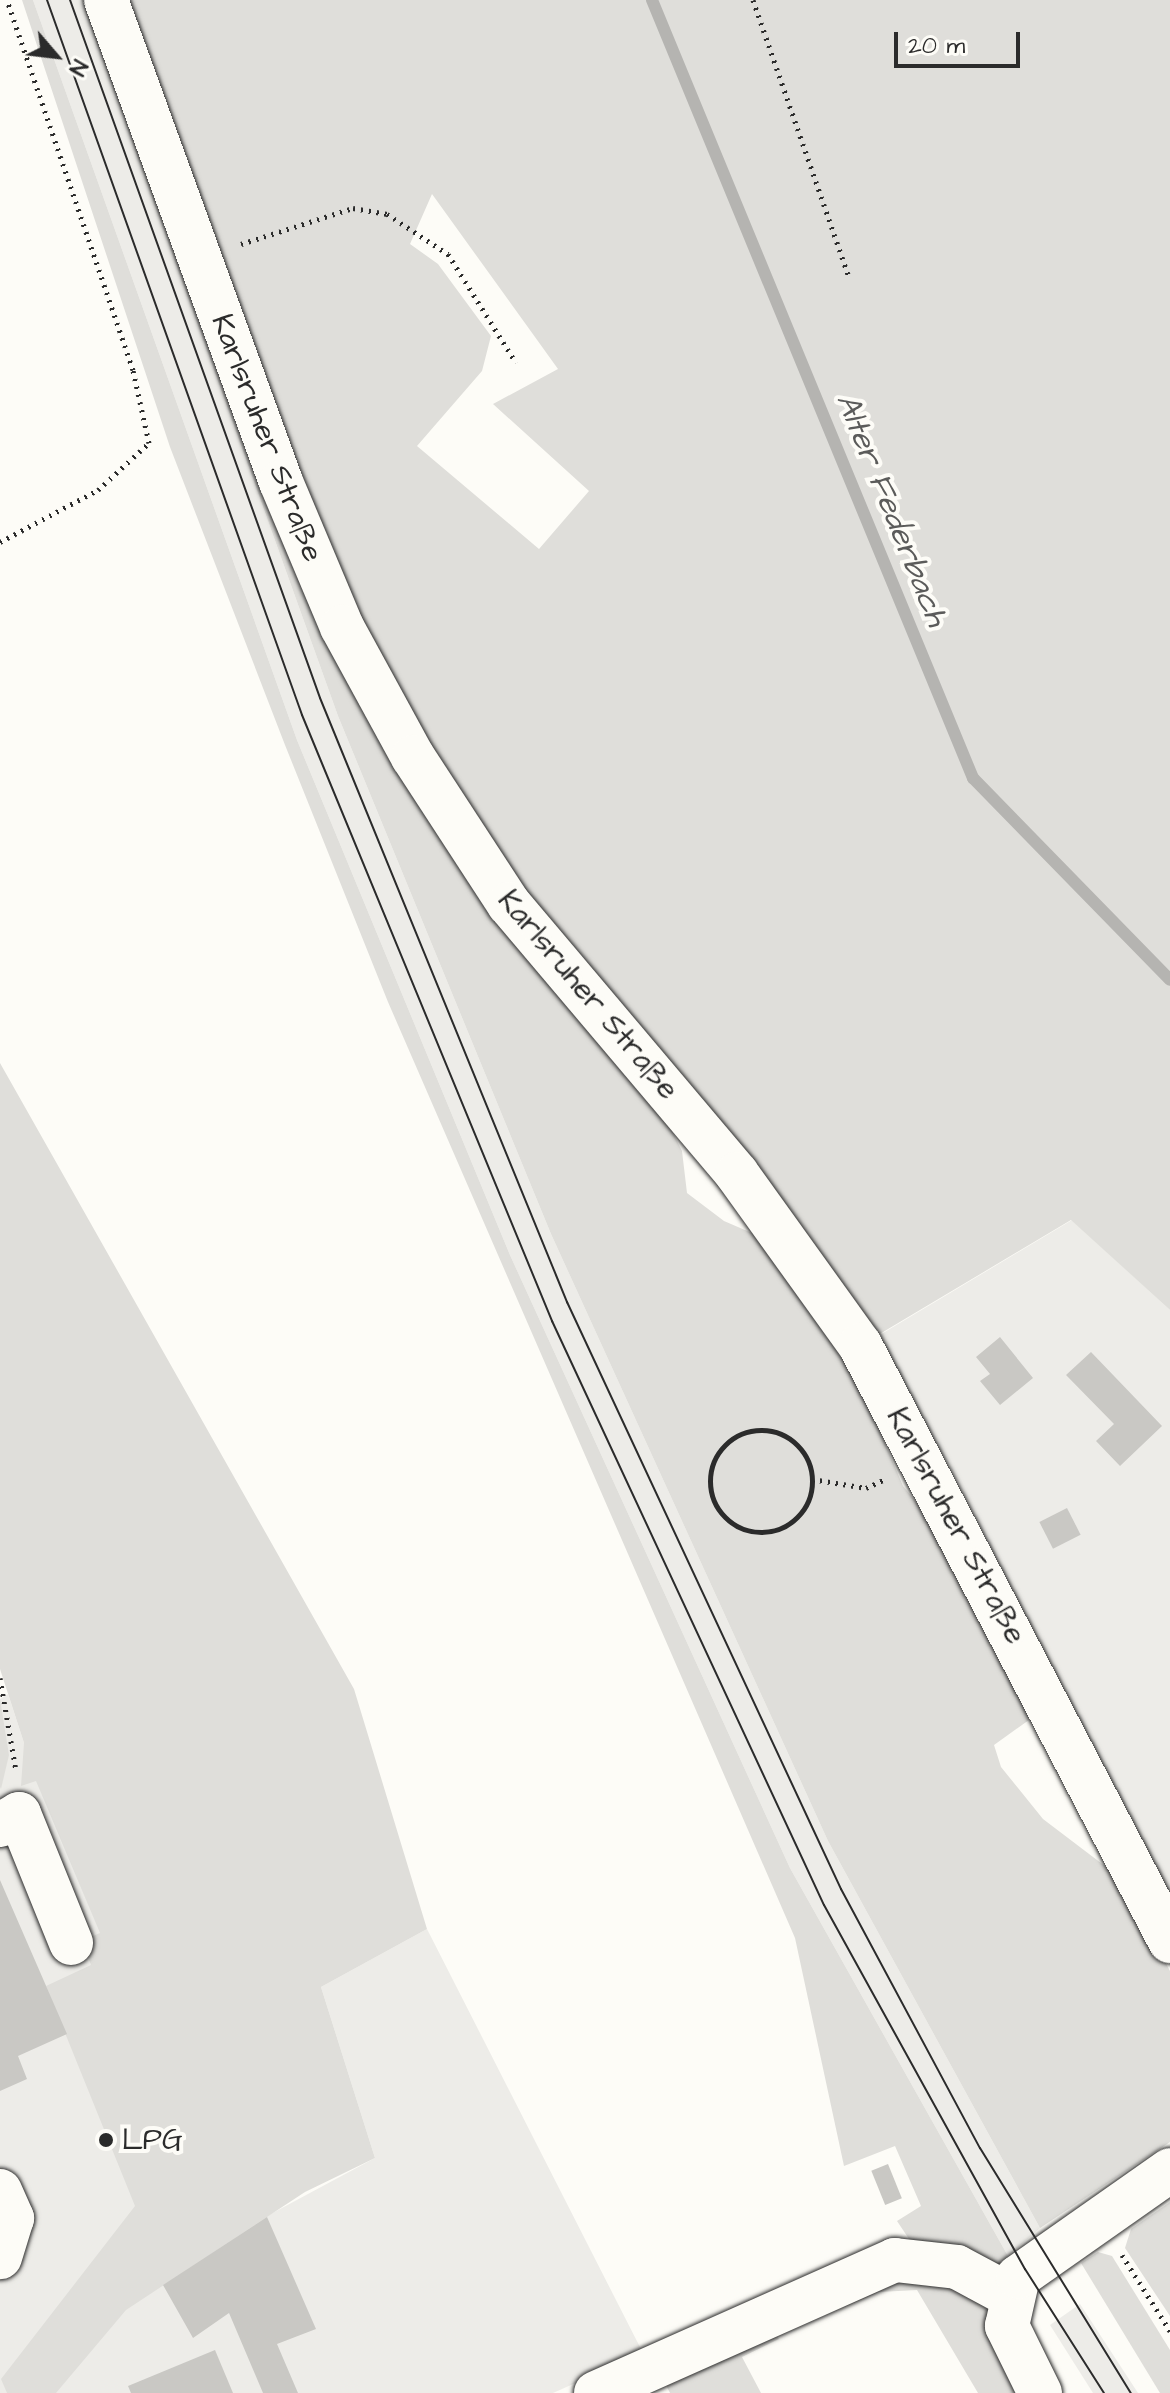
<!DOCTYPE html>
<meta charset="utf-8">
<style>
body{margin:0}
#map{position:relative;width:1170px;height:2393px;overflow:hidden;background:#fdfcf7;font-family:"Architects Daughter",sans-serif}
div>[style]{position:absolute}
.built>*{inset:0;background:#edece8}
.green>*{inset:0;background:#dfdeda}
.stream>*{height:12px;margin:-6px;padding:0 6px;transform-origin:6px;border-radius:6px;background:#b5b4b1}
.building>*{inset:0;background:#c9c8c4;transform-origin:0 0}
.path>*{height:5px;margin-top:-2.5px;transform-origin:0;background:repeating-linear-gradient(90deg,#2b2b2b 0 2px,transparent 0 8px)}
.path>.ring{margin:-2.5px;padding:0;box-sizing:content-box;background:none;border:5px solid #2b2b2b;border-radius:50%}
.roads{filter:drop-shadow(0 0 2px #2b2b2b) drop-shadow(0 0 2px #2b2b2b)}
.minor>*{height:44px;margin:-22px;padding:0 22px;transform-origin:22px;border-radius:22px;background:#fdfcf7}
.tram>*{height:2px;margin:-1px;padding:0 1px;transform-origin:1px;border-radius:1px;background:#2b2b2b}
.dots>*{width:22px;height:22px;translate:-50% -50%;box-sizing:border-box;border:4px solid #fdfcf7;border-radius:50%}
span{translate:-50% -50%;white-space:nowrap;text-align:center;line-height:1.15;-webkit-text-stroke:8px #fdfcf7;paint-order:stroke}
.street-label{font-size:30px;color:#2b2b2b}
.poi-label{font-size:30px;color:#2b2b2b}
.left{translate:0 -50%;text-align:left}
.water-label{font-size:32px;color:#5b5b5a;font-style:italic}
.north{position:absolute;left:16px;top:16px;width:80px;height:80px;-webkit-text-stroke:6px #fdfcf7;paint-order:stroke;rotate:118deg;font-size:22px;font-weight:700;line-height:32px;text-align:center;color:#2b2b2b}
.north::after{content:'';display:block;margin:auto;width:28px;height:36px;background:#2b2b2b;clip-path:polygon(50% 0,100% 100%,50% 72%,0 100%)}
.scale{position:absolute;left:894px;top:32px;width:126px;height:36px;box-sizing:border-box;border:4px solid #2b2b2b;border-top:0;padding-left:10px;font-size:24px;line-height:28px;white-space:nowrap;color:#2b2b2b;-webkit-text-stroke:6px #fdfcf7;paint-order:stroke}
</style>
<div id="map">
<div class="built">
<i style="clip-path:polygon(33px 0,81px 0,338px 716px,551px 1234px,828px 1841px,1040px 2228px,1008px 2256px,790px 1868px,510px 1255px,297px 740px)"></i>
<i style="clip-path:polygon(1072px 1220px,1170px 1310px,1170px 1903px,951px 1468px,873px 1339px)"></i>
<i style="clip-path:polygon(8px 1694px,24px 1743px,267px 2216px,375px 2158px,321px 1987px,427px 1929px,643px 2353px,553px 2393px,0 2393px,0 1699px)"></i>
<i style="clip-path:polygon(1080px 2304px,1138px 2393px,1093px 2393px,1050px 2325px)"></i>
</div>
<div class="green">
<i style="clip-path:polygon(22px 0,33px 0,297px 740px,510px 1255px,790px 1868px,1008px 2256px,998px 2265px,917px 2251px,897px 2221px,921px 2206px,895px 2146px,844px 2166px,795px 1938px,388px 1002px,285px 745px,170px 447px)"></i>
<i style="clip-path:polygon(81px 0,95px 0,302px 566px,660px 1107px,682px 1151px,687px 1193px,724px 1221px,766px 1239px,848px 1356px,903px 1486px,950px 1544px,1030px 1692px,1029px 1720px,994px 1745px,1001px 1767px,1043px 1819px,1122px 1879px,1170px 1971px,1170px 2142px,1040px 2228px,828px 1841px,551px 1234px,338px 716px)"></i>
<i style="clip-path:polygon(evenodd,118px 0,1170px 0,1170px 1310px,1071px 1220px,873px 1338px,534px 902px,439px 767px,349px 602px,118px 0,432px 194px,558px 369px,493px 404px,589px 491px,539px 549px,417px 446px,482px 371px,491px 336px,438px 264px,410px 244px,432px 194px)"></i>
<i style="clip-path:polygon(0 1063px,354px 1689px,427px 1929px,321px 1987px,375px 2158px,305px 2192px,126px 2310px,56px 2393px,7px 2393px,1px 2379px,135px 2206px,46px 1986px,91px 1965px,82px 1941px,100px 1933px,36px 1781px,21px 1786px,24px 1743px,0 1669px)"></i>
<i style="clip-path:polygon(0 1699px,9px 1755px,1px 1789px,0 1787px)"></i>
<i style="clip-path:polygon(1170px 2202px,1170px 2316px,1125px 2248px,1131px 2229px)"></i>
<i style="clip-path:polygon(1098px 2252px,1112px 2256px,1170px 2350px,1170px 2393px,1160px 2393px,1081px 2263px)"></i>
<i style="clip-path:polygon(943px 2277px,984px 2304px,1018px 2393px,978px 2393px,917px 2290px,879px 2292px,842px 2308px,884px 2279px)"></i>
<i style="clip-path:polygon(773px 2330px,779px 2339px,742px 2357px,761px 2393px,670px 2393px,663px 2379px)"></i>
</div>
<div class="stream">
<i style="left:652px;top:0;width:842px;rotate:67.58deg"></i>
<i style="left:973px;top:778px;width:282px;rotate:45.7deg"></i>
</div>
<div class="building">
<i style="clip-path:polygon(1000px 1337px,1033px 1378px,1000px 1405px,980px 1381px,990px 1374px,976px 1357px)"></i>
<i style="clip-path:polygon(1091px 1352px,1162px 1426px,1120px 1466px,1096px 1441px,1114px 1424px,1066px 1375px)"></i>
<i style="left:1067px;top:1508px;width:30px;height:31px;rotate:63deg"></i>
<i style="clip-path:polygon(0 1880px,67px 2034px,18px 2056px,27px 2079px,0 2091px)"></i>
<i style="left:888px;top:2164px;width:37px;height:18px;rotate:68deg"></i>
<i style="clip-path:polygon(267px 2217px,316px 2329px,277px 2344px,298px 2393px,263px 2393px,229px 2313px,193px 2338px,163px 2285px)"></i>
<i style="clip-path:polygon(215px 2350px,233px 2393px,131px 2393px,128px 2386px)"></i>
</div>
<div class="path">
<i style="left:753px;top:0;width:293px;rotate:70.9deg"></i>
<i style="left:241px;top:244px;width:118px;rotate:-17.8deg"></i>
<i style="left:353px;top:208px;width:35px;rotate:10deg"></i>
<i style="left:387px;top:214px;width:73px;rotate:33.3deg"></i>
<i style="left:448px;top:254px;width:128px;rotate:58deg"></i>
<i style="left:0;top:542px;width:111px;rotate:-28deg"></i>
<i style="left:98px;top:490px;width:69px;rotate:-42.7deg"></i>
<i style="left:149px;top:443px;width:75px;rotate:-102.4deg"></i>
<i style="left:133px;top:370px;width:391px;rotate:-108.8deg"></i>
<i class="ring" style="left:710px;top:1430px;width:97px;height:97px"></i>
<i style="left:812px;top:1479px;width:55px;rotate:9.5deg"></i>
<i style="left:866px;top:1488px;width:19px;rotate:-25deg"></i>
<i style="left:0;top:1678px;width:94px;rotate:80.2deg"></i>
<i style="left:1122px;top:2255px;width:90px;rotate:57.7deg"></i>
</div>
<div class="roads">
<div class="minor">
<i style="left:106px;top:0;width:513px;rotate:70.05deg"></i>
<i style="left:281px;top:482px;width:157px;rotate:67.2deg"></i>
<i style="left:342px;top:627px;width:148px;rotate:61.4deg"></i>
<i style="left:413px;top:757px;width:176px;rotate:56.9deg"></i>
<i style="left:509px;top:904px;width:353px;rotate:49.8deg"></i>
<i style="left:737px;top:1174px;width:211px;rotate:54.3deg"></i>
<i style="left:860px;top:1345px;width:672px;rotate:62.52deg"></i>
<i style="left:0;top:1825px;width:22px;rotate:-30deg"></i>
<i style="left:19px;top:1814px;width:139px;rotate:68deg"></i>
<i style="left:0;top:2191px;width:30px;rotate:66deg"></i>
<i style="left:12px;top:2218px;width:41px;rotate:107.1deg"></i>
<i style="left:596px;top:2393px;width:327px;rotate:-24deg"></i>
<i style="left:895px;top:2260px;width:62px;rotate:6.4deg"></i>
<i style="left:957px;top:2267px;width:59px;rotate:28.3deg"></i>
<i style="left:1040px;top:2393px;width:75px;rotate:-116.2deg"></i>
<i style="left:1007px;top:2326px;width:50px;rotate:-77.3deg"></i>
<i style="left:1018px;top:2277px;width:186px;rotate:-35.1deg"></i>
</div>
</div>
<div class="tram">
<i style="left:47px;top:0;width:759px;rotate:70.37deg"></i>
<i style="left:302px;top:715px;width:656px;rotate:67.58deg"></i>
<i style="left:552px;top:1321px;width:644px;rotate:65.03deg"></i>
<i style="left:824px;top:1905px;width:416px;rotate:61.1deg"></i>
<i style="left:1025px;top:2269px;width:147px;rotate:57.5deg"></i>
<i style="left:70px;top:0;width:741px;rotate:70.29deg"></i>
<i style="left:320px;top:698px;width:653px;rotate:67.76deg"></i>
<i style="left:567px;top:1302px;width:648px;rotate:64.98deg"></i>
<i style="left:841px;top:1889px;width:294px;rotate:61.8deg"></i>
<i style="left:980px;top:2148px;width:288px;rotate:58.4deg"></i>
</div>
<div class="dots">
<i style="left:106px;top:2140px;background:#2b2b2b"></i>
</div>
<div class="street-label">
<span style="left:267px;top:438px;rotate:69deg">Karlsruher Straße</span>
<span style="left:588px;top:995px;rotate:50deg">Karlsruher Straße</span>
<span style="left:956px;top:1526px;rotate:62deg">Karlsruher Straße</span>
</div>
<div class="poi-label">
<span class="left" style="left:122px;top:2140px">LPG</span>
</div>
<div class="water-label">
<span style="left:891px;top:510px;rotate:68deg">Alter Federbach</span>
</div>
<div class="north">N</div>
<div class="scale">20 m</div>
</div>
